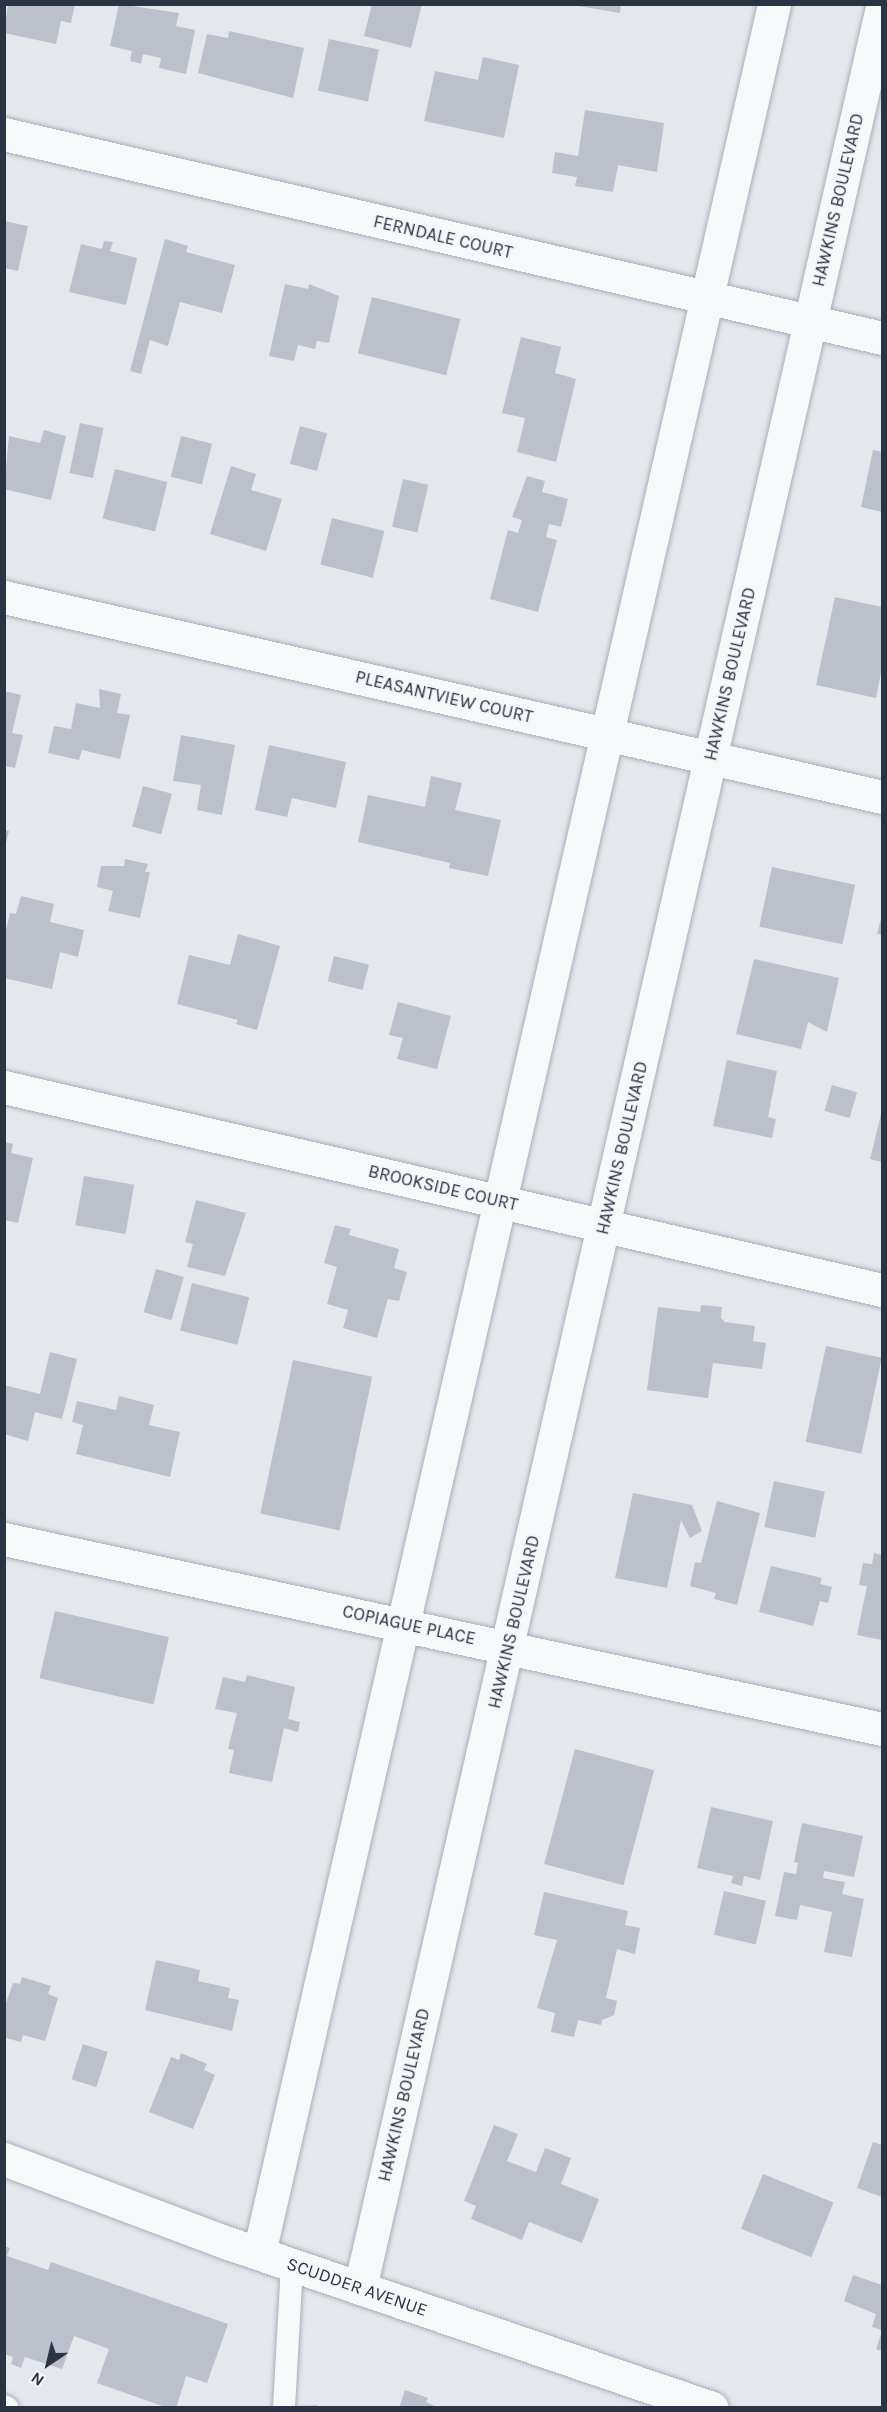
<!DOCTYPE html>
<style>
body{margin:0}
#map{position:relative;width:887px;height:2412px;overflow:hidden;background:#e4e7ec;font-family:Karla,sans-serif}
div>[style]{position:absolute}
.building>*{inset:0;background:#bbc0ca;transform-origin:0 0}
.roads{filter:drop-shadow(0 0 2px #a9aeb7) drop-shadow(0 0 2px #a9aeb7)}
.service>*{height:22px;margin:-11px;padding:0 11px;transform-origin:11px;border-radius:11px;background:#f7f8fa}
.minor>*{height:33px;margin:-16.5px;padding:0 16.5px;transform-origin:16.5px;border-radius:16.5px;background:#f7f8fa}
span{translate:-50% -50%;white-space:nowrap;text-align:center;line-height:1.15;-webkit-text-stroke:5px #f4f6f9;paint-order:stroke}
.street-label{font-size:18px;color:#2b3445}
.frame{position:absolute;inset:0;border:6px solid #2b3445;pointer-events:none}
.north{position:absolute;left:18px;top:2334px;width:60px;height:60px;-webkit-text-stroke:4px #f4f6f9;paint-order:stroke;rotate:215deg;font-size:16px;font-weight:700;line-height:24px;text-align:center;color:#2b3445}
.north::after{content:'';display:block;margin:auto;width:21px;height:27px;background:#2b3445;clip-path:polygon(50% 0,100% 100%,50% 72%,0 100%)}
</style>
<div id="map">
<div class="building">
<i style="clip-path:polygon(8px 4px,75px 4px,71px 23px,61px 21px,56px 44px,4px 33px)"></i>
<i style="clip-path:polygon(119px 4px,179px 13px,176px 26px,195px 30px,186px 74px,159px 68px,161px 58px,143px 54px,141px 64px,130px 61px,132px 51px,110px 46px)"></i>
<i style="clip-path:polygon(372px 4px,422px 4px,411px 48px,364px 36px)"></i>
<i style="clip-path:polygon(567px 4px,621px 4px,620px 13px)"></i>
<i style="clip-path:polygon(229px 31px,304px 48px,293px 98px,198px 73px,207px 34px,228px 38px)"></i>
<i style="left:329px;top:39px;width:51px;height:53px;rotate:12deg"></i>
<i style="clip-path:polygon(483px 57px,519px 65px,504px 138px,424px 121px,435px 71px,478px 80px)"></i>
<i style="clip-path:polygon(585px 110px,664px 123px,657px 172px,618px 165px,613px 192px,575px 186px,577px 177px,552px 173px,555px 152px,578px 156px)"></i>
<i style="clip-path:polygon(4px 221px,28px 226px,18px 271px,4px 268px)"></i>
<i style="clip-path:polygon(165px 239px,188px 246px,186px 252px,235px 265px,222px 313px,180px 302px,168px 346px,150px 340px,141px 374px,130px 371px)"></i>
<i style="clip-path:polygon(104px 241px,113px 242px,110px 251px,137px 258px,126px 305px,69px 292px,81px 244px,102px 249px)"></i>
<i style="clip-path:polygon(285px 284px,308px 289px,309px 284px,339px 296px,329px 343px,317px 341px,315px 349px,298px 345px,294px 361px,269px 356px)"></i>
<i style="left:372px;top:297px;width:91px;height:58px;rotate:14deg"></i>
<i style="clip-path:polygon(521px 337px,561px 347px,555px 373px,576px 379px,556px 462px,517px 452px,525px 418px,502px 413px)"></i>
<i style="left:80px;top:423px;width:24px;height:51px;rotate:12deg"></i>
<i style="left:300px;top:426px;width:28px;height:39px;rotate:15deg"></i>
<i style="clip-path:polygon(44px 430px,66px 436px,51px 500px,4px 489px,9px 436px,40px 443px)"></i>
<i style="left:181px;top:436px;width:32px;height:42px;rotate:14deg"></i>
<i style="clip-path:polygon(873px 450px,882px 452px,882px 512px,861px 507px)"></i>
<i style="clip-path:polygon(231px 466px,256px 474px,251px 490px,282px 499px,266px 551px,210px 534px)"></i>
<i style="left:115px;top:469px;width:54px;height:51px;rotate:14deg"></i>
<i style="clip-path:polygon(527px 476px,545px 481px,542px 492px,568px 499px,561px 527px,549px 524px,546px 537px,557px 540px,538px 612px,490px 599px,508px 530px,518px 533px,522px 520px,512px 517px)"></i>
<i style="left:403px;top:479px;width:26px;height:49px;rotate:13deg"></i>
<i style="left:332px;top:518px;width:54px;height:48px;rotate:14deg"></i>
<i style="clip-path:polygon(835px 597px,882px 607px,882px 667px,876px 698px,816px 685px)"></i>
<i style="clip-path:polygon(99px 689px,121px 694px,117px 713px,130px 715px,120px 759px,82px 750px,79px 760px,48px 753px,54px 726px,71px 729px,76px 703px,100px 708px)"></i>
<i style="clip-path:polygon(4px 691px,21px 695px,12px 733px,23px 735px,15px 768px,4px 766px)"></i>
<i style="clip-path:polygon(181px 735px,235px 745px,222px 815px,197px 810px,201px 785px,173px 781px)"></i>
<i style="clip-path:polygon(269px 745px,346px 762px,336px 808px,292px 798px,287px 817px,255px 810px)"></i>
<i style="clip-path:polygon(431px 776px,462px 783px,455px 810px,501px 820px,488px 876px,449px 868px,450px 863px,358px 842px,368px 795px,425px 807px)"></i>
<i style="left:143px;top:786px;width:30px;height:42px;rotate:15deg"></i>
<i style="clip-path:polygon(4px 830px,9px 831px,5px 847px,4px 847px)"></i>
<i style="clip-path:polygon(125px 859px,148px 864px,145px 872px,150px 872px,140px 918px,108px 911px,113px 891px,97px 887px,101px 866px,124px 866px)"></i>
<i style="left:772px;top:867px;width:85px;height:61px;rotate:12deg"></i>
<i style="clip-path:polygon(21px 896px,54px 904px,50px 922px,84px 930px,78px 957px,60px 952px,52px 989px,4px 978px,4px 938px,10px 913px,16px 914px)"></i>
<i style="clip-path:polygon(882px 915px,882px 935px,877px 934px)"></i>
<i style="clip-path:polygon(238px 934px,280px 946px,257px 1030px,236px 1024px,238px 1020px,177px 1004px,189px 955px,230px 965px)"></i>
<i style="left:334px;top:956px;width:36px;height:26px;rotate:14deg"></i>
<i style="clip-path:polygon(754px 959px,839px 978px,827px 1032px,808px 1022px,801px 1049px,736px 1034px)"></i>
<i style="clip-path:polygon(398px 1002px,451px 1016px,437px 1069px,397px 1059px,403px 1038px,389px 1035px)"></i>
<i style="clip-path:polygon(727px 1060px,777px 1071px,768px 1117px,776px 1119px,772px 1138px,713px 1126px)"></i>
<i style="left:832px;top:1085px;width:26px;height:27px;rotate:16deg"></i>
<i style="clip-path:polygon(882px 1110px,882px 1162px,870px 1159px)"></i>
<i style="clip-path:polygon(4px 1142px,13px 1144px,11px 1153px,33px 1158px,18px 1223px,4px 1220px)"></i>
<i style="left:84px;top:1176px;width:51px;height:50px;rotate:10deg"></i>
<i style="clip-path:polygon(196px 1200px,246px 1213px,225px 1276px,187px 1267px,193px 1244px,185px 1242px)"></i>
<i style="clip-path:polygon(335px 1225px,351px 1229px,349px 1235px,399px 1249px,394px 1268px,407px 1272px,399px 1301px,388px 1299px,377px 1338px,343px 1328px,348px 1310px,327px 1304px,337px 1267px,324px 1263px)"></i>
<i style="left:156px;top:1269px;width:29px;height:45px;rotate:16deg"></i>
<i style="left:192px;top:1283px;width:59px;height:49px;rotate:14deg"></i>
<i style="clip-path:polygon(701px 1305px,722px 1307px,721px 1318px,725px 1322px,755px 1326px,753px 1341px,766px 1343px,762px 1369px,713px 1363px,708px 1398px,647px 1390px,658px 1307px,700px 1312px)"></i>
<i style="left:826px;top:1346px;width:57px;height:98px;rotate:12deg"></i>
<i style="clip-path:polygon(50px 1352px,77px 1359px,62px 1419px,35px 1412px,28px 1441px,4px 1434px,4px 1385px,40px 1394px)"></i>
<i style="left:293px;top:1360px;width:81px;height:157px;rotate:12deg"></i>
<i style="clip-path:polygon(119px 1396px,154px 1405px,149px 1425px,180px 1432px,170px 1477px,76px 1454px,83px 1425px,72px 1422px,77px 1401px,116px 1410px)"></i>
<i style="left:774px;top:1481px;width:52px;height:47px;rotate:12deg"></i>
<i style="clip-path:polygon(633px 1493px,692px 1505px,702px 1531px,690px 1538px,681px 1520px,667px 1588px,615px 1578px)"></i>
<i style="clip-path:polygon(717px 1501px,760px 1513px,737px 1605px,714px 1599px,716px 1593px,690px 1586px,695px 1562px,701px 1563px)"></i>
<i style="clip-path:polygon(874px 1553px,882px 1555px,882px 1640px,857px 1635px,867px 1586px,859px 1585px,863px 1563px,872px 1564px)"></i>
<i style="clip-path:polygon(771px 1566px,822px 1578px,820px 1584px,832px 1587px,828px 1603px,820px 1601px,813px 1626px,759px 1612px)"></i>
<i style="left:55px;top:1611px;width:117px;height:69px;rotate:13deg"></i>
<i style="clip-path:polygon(247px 1675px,295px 1687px,288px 1719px,300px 1722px,298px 1732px,284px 1728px,272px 1782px,229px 1773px,234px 1750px,228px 1749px,237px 1713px,215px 1709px,223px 1677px,245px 1682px)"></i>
<i style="left:575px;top:1749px;width:82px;height:119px;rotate:15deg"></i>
<i style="clip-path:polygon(711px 1807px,773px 1821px,760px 1880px,744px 1876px,742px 1886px,731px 1883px,733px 1876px,697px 1868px)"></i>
<i style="clip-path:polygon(802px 1823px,863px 1836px,854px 1877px,824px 1871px,823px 1878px,845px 1882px,842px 1894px,864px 1899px,852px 1957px,824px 1952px,832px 1912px,800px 1905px,797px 1920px,775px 1916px,784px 1872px,796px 1874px,798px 1863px,794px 1862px)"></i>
<i style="left:724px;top:1891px;width:43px;height:45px;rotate:13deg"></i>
<i style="clip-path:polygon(544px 1892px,628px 1911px,625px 1925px,640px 1928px,635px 1954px,617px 1949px,606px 1998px,617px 2001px,614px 2015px,602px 2020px,601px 2025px,578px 2020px,574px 2037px,551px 2032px,555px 2013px,537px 2008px,557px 1940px,534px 1935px)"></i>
<i style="clip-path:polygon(156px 1960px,200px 1970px,198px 1981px,230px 1988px,228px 1998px,239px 2000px,232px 2031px,145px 2010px)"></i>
<i style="clip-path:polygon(22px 1977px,51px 1986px,48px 1994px,58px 1998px,45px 2041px,23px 2035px,21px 2042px,6px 2038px,4px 2009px,13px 1983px,20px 1984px)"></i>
<i style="left:83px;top:2044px;width:26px;height:37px;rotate:18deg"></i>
<i style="clip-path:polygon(181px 2053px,207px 2064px,204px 2070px,215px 2075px,193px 2129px,149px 2112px,171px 2057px,179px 2060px)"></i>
<i style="clip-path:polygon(494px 2125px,518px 2134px,507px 2161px,536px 2172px,545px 2148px,571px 2158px,561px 2184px,599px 2199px,582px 2243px,529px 2222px,522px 2240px,471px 2219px,476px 2206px,464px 2201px)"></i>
<i style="clip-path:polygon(873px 2142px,882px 2145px,882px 2197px,857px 2188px)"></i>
<i style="left:763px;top:2174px;width:76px;height:59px;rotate:22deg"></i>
<i style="clip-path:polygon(4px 2246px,10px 2248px,7px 2256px,48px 2270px,51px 2262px,228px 2324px,207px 2383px,186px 2376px,176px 2408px,168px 2408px,97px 2383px,109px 2349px,74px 2336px,62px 2369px,25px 2357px,21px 2368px,11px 2364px,13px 2357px,4px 2354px)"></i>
<i style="clip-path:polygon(853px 2275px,882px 2285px,882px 2330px,872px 2327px,876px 2314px,844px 2301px)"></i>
<i style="clip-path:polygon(882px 2332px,882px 2351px,876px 2349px)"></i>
<i style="clip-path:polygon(405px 2390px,428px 2398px,426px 2402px,439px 2408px,399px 2408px)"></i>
<i style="clip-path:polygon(317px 2405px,317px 2408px,298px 2408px,298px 2406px)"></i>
</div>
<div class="roads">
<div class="service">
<i style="left:4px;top:2406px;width:4px;rotate:27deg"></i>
<i style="left:284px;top:2408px;width:143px;rotate:-86.8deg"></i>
</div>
<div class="minor">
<i style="left:4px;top:134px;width:901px;rotate:13.08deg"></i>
<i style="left:4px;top:597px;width:900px;rotate:12.83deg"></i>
<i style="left:4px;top:1087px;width:901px;rotate:13.02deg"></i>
<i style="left:4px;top:1539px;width:898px;rotate:12.21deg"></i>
<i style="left:4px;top:2159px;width:239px;rotate:20.6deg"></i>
<i style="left:228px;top:2243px;width:511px;rotate:18.82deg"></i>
<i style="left:259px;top:2253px;width:2307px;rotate:-77.1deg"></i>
<i style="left:360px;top:2288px;width:2340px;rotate:-77.11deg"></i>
</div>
</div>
<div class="street-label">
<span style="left:838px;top:200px;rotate:-77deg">HAWKINS BOULEVARD</span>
<span style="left:443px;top:237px;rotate:13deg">FERNDALE COURT</span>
<span style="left:730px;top:674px;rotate:-77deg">HAWKINS BOULEVARD</span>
<span style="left:444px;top:697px;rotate:13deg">PLEASANTVIEW COURT</span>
<span style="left:622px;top:1148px;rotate:-77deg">HAWKINS BOULEVARD</span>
<span style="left:443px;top:1188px;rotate:13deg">BROOKSIDE COURT</span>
<span style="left:514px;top:1622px;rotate:-77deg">HAWKINS BOULEVARD</span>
<span style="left:409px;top:1625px;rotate:12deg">COPIAGUE PLACE</span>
<span style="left:404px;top:2095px;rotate:-77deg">HAWKINS BOULEVARD</span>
<span style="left:357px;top:2287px;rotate:19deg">SCUDDER AVENUE</span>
</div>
<div class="frame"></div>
<div class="north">N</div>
</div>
